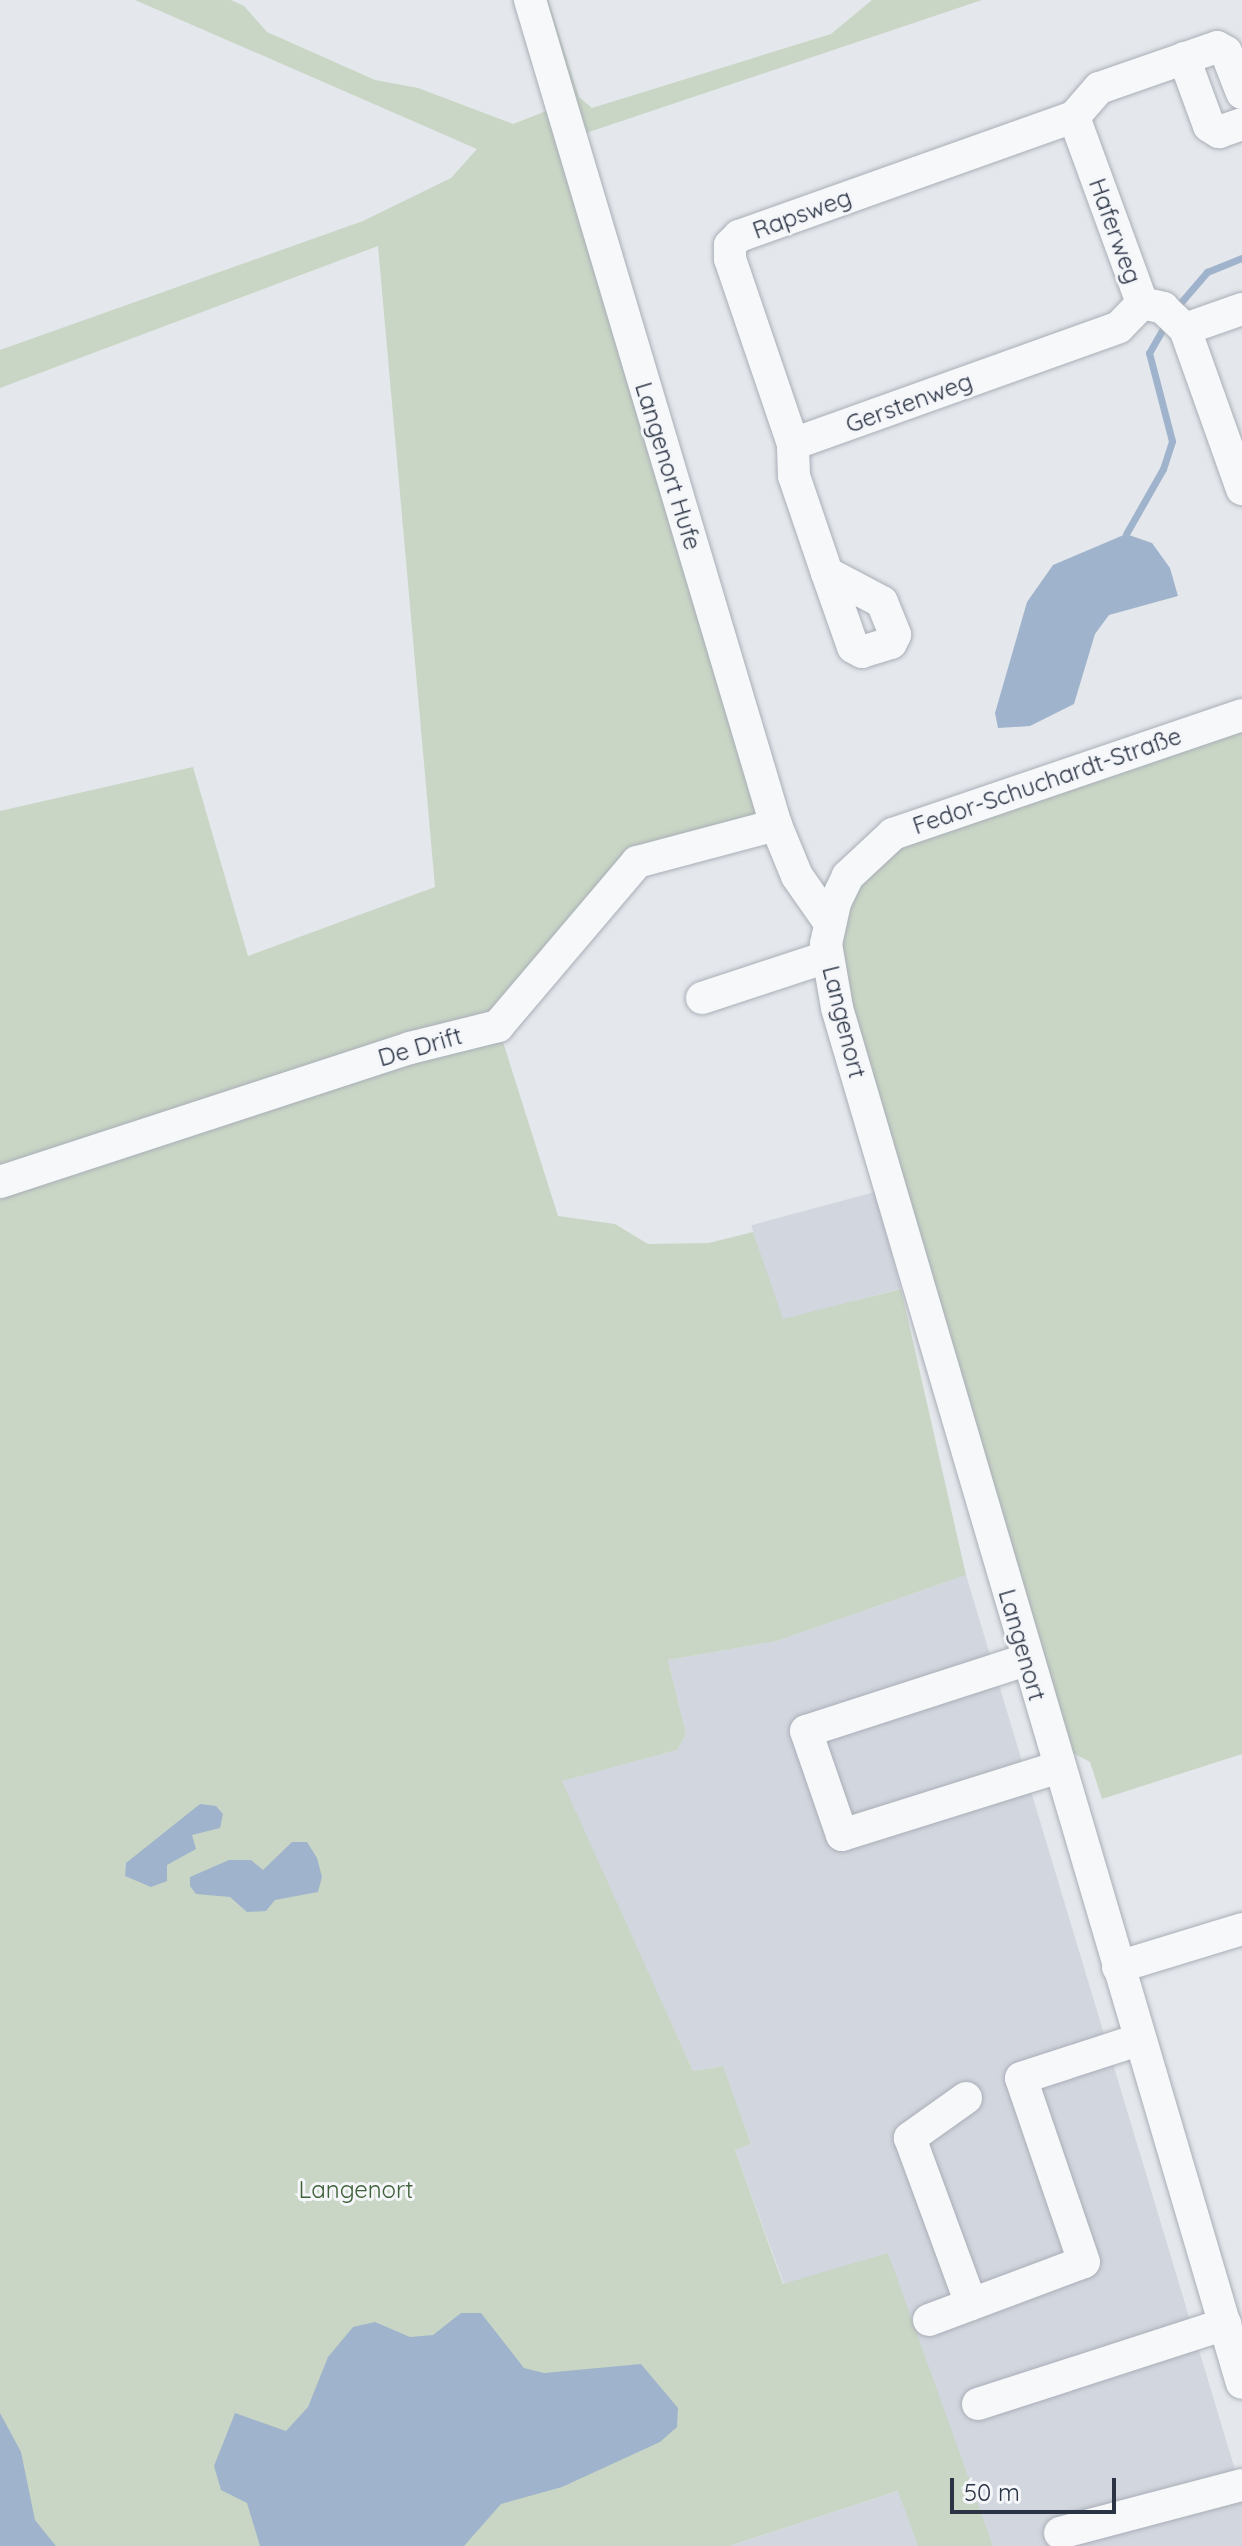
<!DOCTYPE html>
<meta charset="utf-8">
<style>
body{margin:0}
#map{position:relative;width:1242px;height:2546px;overflow:hidden;background:#e4e7ec;font-family:Quicksand,sans-serif}
div>[style]{position:absolute}
.built>*{inset:0;background:#d2d6de;transform-origin:0 0}
.green>*{inset:0;background:#c9d6c5}
.water>*{inset:0;background:#9fb4cc}
.stream>*{height:7px;margin:-3.5px;padding:0 3.5px;transform-origin:3.5px;border-radius:3.5px;background:#9fb4cc}
.roads{filter:drop-shadow(0 0 2px #a9aeb7) drop-shadow(0 0 2px #a9aeb7)}
.minor>*{height:32px;margin:-16px;padding:0 16px;transform-origin:16px;border-radius:16px;background:#f7f8fa}
span{translate:-50% -50%;white-space:nowrap;text-align:center;line-height:1.15;-webkit-text-stroke:6px #f4f6f9;paint-order:stroke}
.street-label{font-size:24px;color:#2b3445}
.park-label{font-size:24px;color:#3f6138}
.scale{position:absolute;left:950px;top:2478px;width:166px;height:36px;box-sizing:border-box;border:4px solid #2b3445;border-top:0;padding-left:10px;font-size:24px;line-height:28px;white-space:nowrap;color:#2b3445;-webkit-text-stroke:6px #f4f6f9;paint-order:stroke}
</style>
<div id="map">
<div class="built">
<i style="left:875px;top:1192px;width:100px;height:128px;rotate:75deg"></i>
<i style="clip-path:polygon(966px 1575px,1242px 2493px,1242px 2546px,993px 2546px,964px 2467px,784px 2284px,735px 2150px,751px 2144px,722px 2066px,693px 2071px,561px 1781px,677px 1750px,686px 1734px,668px 1660px,777px 1641px)"></i>
<i style="clip-path:polygon(899px 2491px,918px 2546px,729px 2546px)"></i>
</div>
<div class="green">
<i style="clip-path:polygon(135px 0,231px 0,244px 6px,267px 32px,375px 80px,418px 88px,513px 124px,549px 110px,515px 0,548px 0,579px 97px,592px 108px,831px 34px,872px 0,982px 0,580px 135px,784px 828px,644px 867px,498px 1026px,558px 1216px,615px 1224px,648px 1244px,709px 1243px,753px 1232px,783px 1319px,901px 1289px,966px 1575px,777px 1641px,668px 1660px,686px 1734px,677px 1750px,562px 1781px,693px 2071px,723px 2066px,751px 2144px,735px 2150px,783px 2284px,888px 2253px,993px 2546px,918px 2546px,898px 2491px,729px 2546px,0 2546px,0 811px,193px 767px,248px 956px,435px 887px,378px 246px,0 388px,0 350px,363px 221px,451px 178px,477px 149px)"></i>
<i style="clip-path:polygon(1242px 730px,1242px 1754px,1102px 1799px,1090px 1762px,1071px 1752px,839px 967px,842px 921px,853px 890px,878px 863px,916px 837px)"></i>
</div>
<div class="water">
<i style="clip-path:polygon(1126px 534px,1152px 543px,1170px 568px,1178px 596px,1109px 615px,1095px 634px,1074px 704px,1030px 726px,998px 728px,995px 713px,1027px 602px,1053px 565px)"></i>
<i style="clip-path:polygon(200px 1804px,216px 1806px,223px 1814px,220px 1828px,192px 1835px,196px 1849px,167px 1865px,167px 1881px,151px 1887px,125px 1876px,126px 1863px)"></i>
<i style="clip-path:polygon(292px 1842px,307px 1842px,317px 1858px,322px 1877px,318px 1892px,275px 1900px,266px 1911px,247px 1912px,230px 1897px,196px 1894px,190px 1886px,190px 1877px,229px 1860px,251px 1860px,263px 1870px)"></i>
<i style="clip-path:polygon(461px 2313px,481px 2313px,524px 2368px,544px 2373px,641px 2364px,678px 2408px,677px 2427px,660px 2442px,562px 2487px,501px 2504px,464px 2546px,260px 2546px,247px 2503px,221px 2490px,214px 2466px,235px 2413px,286px 2431px,308px 2407px,328px 2357px,353px 2327px,375px 2322px,410px 2337px,433px 2335px)"></i>
<i style="clip-path:polygon(0 2413px,21px 2452px,35px 2520px,56px 2546px,0 2546px)"></i>
</div>
<div class="stream">
<i style="left:1176px;top:308px;width:48px;rotate:-49.3deg"></i>
<i style="left:1207px;top:272px;width:38px;rotate:-22deg"></i>
<i style="left:1126px;top:534px;width:75px;rotate:-60.4deg"></i>
<i style="left:1163px;top:469px;width:29px;rotate:-72deg"></i>
<i style="left:1172px;top:441px;width:91px;rotate:-104.6deg"></i>
<i style="left:1149px;top:353px;width:36px;rotate:-60deg"></i>
</div>
<div class="roads">
<div class="minor">
<i style="left:530px;top:0;width:861px;rotate:73.4deg"></i>
<i style="left:776px;top:825px;width:55px;rotate:67.6deg"></i>
<i style="left:797px;top:876px;width:56px;rotate:55.2deg"></i>
<i style="left:1184px;top:58px;width:72px;rotate:69.8deg"></i>
<i style="left:1209px;top:126px;width:12px;rotate:31deg"></i>
<i style="left:1219px;top:132px;width:24px;rotate:-19deg"></i>
<i style="left:1242px;top:93px;width:44px;rotate:-111.3deg"></i>
<i style="left:1226px;top:52px;width:10px;rotate:-151deg"></i>
<i style="left:1217px;top:47px;width:125px;rotate:160.8deg"></i>
<i style="left:1099px;top:88px;width:38px;rotate:131deg"></i>
<i style="left:1074px;top:117px;width:198px;rotate:69.9deg"></i>
<i style="left:1142px;top:303px;width:22px;rotate:13deg"></i>
<i style="left:1163px;top:308px;width:30px;rotate:44deg"></i>
<i style="left:1185px;top:329px;width:170px;rotate:70.4deg"></i>
<i style="left:1185px;top:329px;width:60px;rotate:-19.3deg"></i>
<i style="left:793px;top:444px;width:195px;rotate:-108.8deg"></i>
<i style="left:730px;top:259px;width:14px;rotate:-90deg"></i>
<i style="left:730px;top:245px;width:13px;rotate:-45deg"></i>
<i style="left:739px;top:236px;width:356px;rotate:-19.6deg"></i>
<i style="left:827px;top:573px;width:62px;rotate:27.8deg"></i>
<i style="left:882px;top:602px;width:35px;rotate:68deg"></i>
<i style="left:895px;top:635px;width:9px;rotate:117deg"></i>
<i style="left:891px;top:643px;width:30px;rotate:163deg"></i>
<i style="left:862px;top:652px;width:10px;rotate:-151deg"></i>
<i style="left:853px;top:647px;width:78px;rotate:-109.4deg"></i>
<i style="left:827px;top:573px;width:102px;rotate:-108.8deg"></i>
<i style="left:794px;top:476px;width:32px;rotate:-92deg"></i>
<i style="left:793px;top:444px;width:346px;rotate:-19.7deg"></i>
<i style="left:1119px;top:327px;width:33px;rotate:-46deg"></i>
<i style="left:1242px;top:715px;width:369px;rotate:161.2deg"></i>
<i style="left:893px;top:834px;width:62px;rotate:137deg"></i>
<i style="left:848px;top:876px;width:30px;rotate:116deg"></i>
<i style="left:835px;top:903px;width:42px;rotate:102.4deg"></i>
<i style="left:826px;top:944px;width:65px;rotate:80.2deg"></i>
<i style="left:837px;top:1008px;width:1433px;rotate:73.59deg"></i>
<i style="left:702px;top:998px;width:132px;rotate:-18.2deg"></i>
<i style="left:0;top:1182px;width:431px;rotate:-18.1deg"></i>
<i style="left:410px;top:1048px;width:91px;rotate:-14deg"></i>
<i style="left:498px;top:1026px;width:215px;rotate:-49.7deg"></i>
<i style="left:637px;top:862px;width:144px;rotate:-14.9deg"></i>
<i style="left:1026px;top:1660px;width:231px;rotate:162.1deg"></i>
<i style="left:806px;top:1731px;width:110px;rotate:70.9deg"></i>
<i style="left:842px;top:1835px;width:227px;rotate:-17.4deg"></i>
<i style="left:1118px;top:1967px;width:130px;rotate:-17deg"></i>
<i style="left:966px;top:2098px;width:69px;rotate:144.5deg"></i>
<i style="left:910px;top:2138px;width:177px;rotate:69.8deg"></i>
<i style="left:929px;top:2320px;width:165px;rotate:-20.5deg"></i>
<i style="left:1084px;top:2262px;width:194px;rotate:-108.9deg"></i>
<i style="left:1021px;top:2078px;width:123px;rotate:-18deg"></i>
<i style="left:978px;top:2404px;width:260px;rotate:-17.9deg"></i>
<i style="left:1060px;top:2533px;width:188px;rotate:-14.8deg"></i>
</div>
</div>
<div class="street-label">
<span style="left:802px;top:214px;rotate:-20deg">Rapsweg</span>
<span style="left:1115px;top:231px;rotate:70deg">Haferweg</span>
<span style="left:909px;top:403px;rotate:-20deg">Gerstenweg</span>
<span style="left:668px;top:466px;rotate:73deg">Langenort Hufe</span>
<span style="left:1047px;top:781px;rotate:-19deg">Fedor-Schuchardt-Straße</span>
<span style="left:844px;top:1022px;rotate:76deg">Langenort</span>
<span style="left:420px;top:1047px;rotate:-16deg">De Drift</span>
<span style="left:1022px;top:1645px;rotate:74deg">Langenort</span>
</div>
<div class="park-label">
<span style="left:356px;top:2190px">Langenort</span>
</div>
<div class="scale">50 m</div>
</div>
